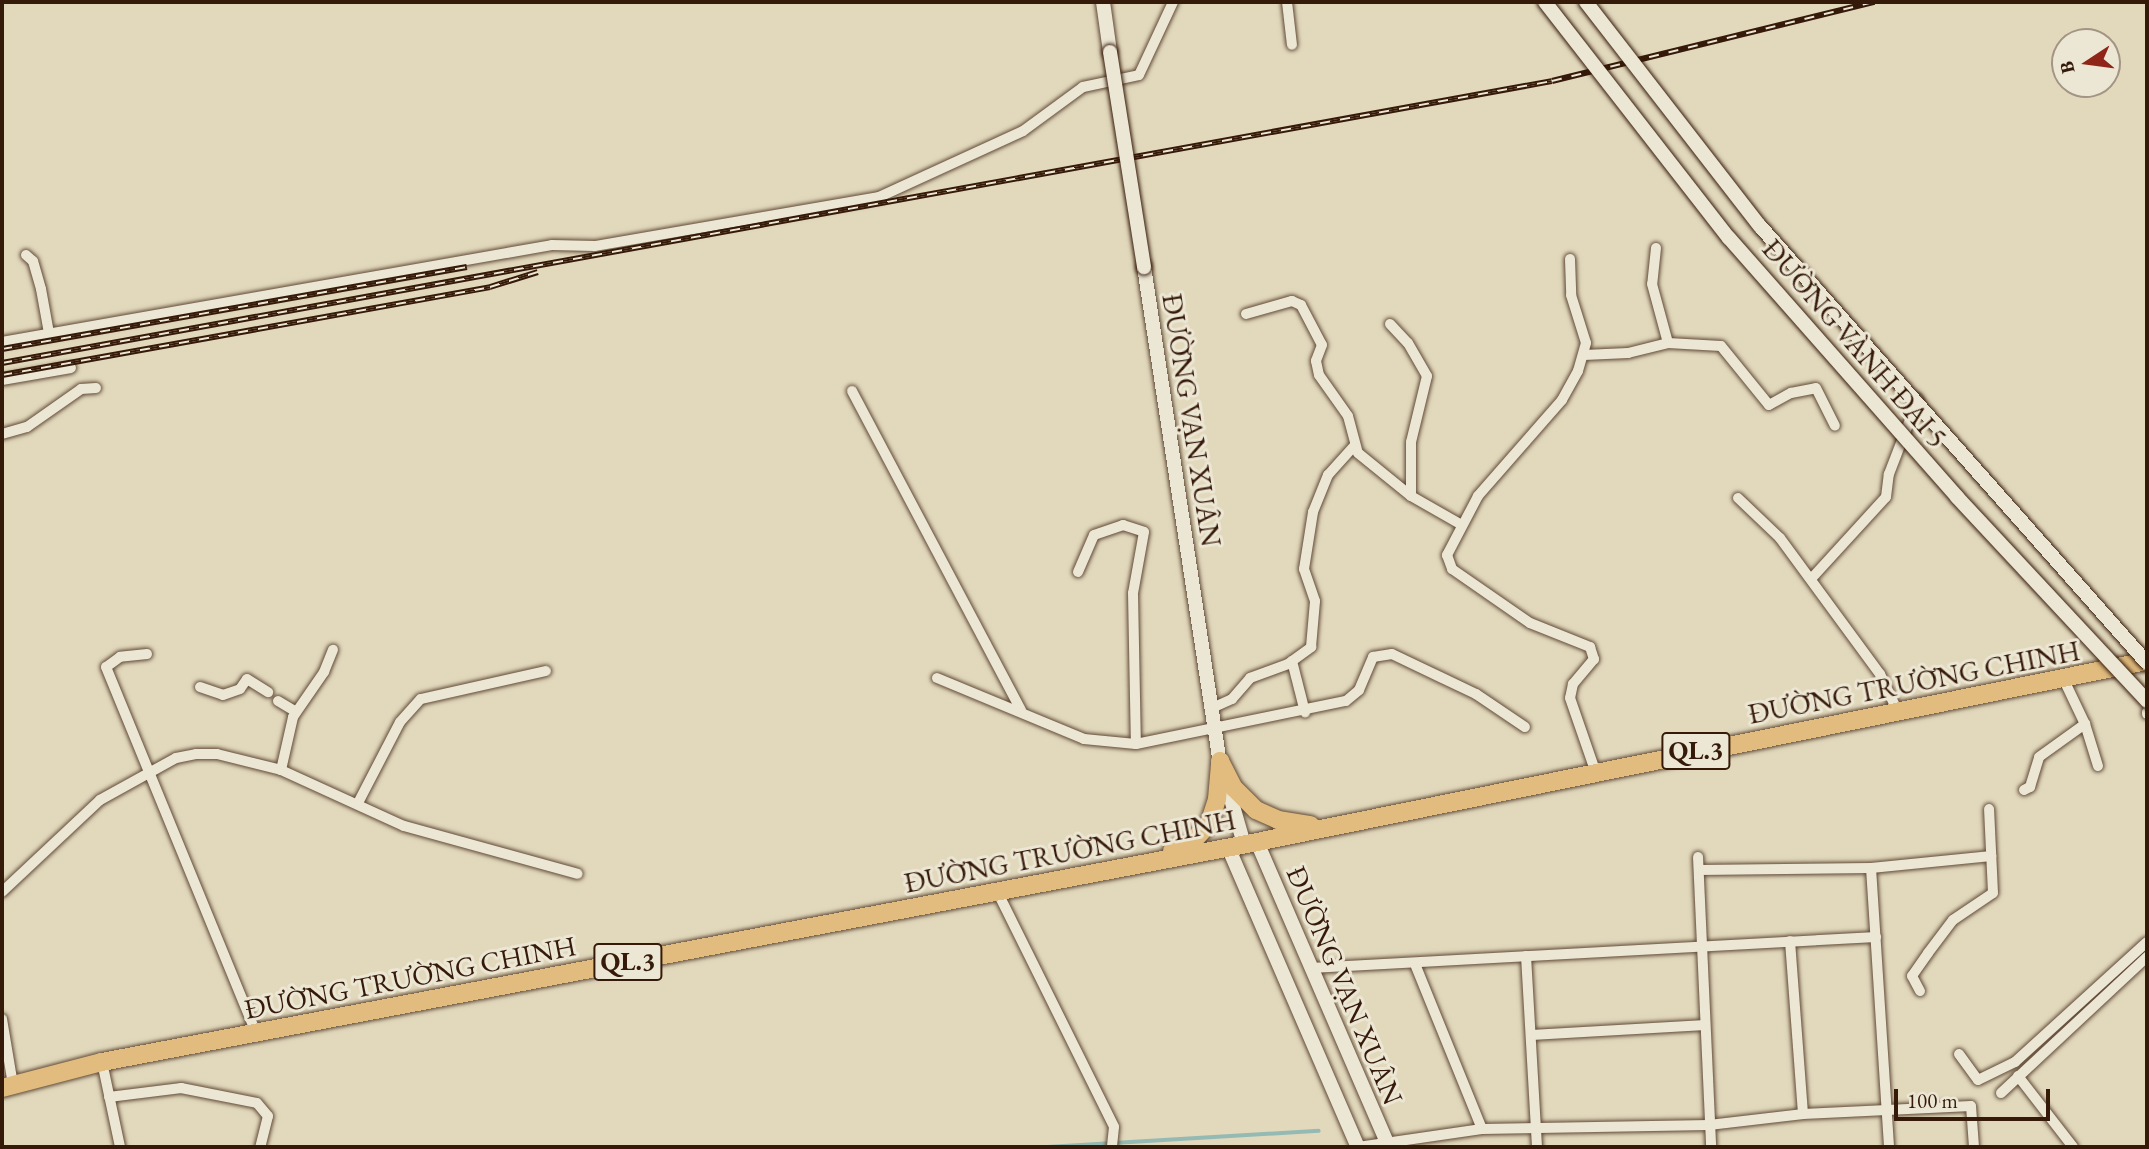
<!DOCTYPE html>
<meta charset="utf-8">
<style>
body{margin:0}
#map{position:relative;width:2149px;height:1149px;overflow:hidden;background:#e2d9bd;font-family:"EB Garamond",serif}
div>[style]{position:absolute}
.stream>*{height:3.5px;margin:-1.75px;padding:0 1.75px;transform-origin:1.75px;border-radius:1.75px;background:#95bab3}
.roads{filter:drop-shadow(0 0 2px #614a36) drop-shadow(0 0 2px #614a36)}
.street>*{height:10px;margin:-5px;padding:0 5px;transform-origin:5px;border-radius:5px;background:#ece6d4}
.secondary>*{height:14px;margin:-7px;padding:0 7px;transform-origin:7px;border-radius:7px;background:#ece6d4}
.highway>*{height:18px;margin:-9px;padding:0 9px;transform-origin:9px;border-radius:9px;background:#e1bc7e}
.rail>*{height:6px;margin-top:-3px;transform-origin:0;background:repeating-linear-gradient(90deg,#ece6d4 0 10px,#361a09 0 20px);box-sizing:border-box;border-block:2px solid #361a09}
.bridges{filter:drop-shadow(0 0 2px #361a09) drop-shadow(0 0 2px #361a09)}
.secondary-bridge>*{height:14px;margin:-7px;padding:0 7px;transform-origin:7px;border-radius:7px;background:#ece6d4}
span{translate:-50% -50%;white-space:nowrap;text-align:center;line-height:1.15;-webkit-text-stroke:6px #ece6d4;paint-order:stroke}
.shield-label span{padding:2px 5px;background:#ece6d4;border:2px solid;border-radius:5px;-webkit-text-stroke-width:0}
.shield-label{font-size:26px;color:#361a09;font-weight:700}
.street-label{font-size:28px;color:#361a09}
.frame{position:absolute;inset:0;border:4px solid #361a09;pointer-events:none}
.north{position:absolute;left:2051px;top:28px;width:70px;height:70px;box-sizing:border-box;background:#ece6d4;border:2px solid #a39483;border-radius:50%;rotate:257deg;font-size:19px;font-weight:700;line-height:28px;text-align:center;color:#361a09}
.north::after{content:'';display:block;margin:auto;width:24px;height:32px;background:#8f2418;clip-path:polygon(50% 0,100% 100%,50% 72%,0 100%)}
.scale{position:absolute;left:1894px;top:1089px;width:156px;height:32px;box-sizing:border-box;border:4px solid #361a09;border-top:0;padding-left:9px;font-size:21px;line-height:24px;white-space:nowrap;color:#361a09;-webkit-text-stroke:5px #ece6d4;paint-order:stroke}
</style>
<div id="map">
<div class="stream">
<i style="left:1047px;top:1147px;width:272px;rotate:-3.4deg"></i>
</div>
<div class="roads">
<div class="street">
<i style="left:1287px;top:2px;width:43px;rotate:83.4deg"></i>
<i style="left:1656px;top:248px;width:36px;rotate:96deg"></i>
<i style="left:1652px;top:284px;width:61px;rotate:74.8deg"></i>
<i style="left:26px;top:255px;width:9px;rotate:41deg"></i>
<i style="left:33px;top:261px;width:29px;rotate:74deg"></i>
<i style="left:41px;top:289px;width:45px;rotate:79.7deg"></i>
<i style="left:1570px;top:259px;width:36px;rotate:88deg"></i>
<i style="left:1571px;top:295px;width:50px;rotate:72.6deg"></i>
<i style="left:1586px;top:343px;width:29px;rotate:106deg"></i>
<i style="left:1578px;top:371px;width:33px;rotate:119deg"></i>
<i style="left:1562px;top:400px;width:128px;rotate:131.2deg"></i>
<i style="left:1478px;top:496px;width:67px;rotate:117.7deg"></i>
<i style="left:1447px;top:555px;width:15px;rotate:70deg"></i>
<i style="left:1452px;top:569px;width:95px;rotate:34.7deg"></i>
<i style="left:1530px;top:623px;width:65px;rotate:21.8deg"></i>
<i style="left:1590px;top:647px;width:13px;rotate:72deg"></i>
<i style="left:1594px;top:659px;width:33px;rotate:130deg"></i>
<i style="left:1573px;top:684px;width:14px;rotate:102deg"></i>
<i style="left:1570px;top:698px;width:76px;rotate:70.9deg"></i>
<i style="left:1246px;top:314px;width:48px;rotate:-15.8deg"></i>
<i style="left:1292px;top:301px;width:10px;rotate:24deg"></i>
<i style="left:1301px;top:305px;width:45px;rotate:62.3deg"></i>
<i style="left:1322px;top:345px;width:17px;rotate:111deg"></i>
<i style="left:1316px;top:361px;width:14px;rotate:78deg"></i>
<i style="left:1319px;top:375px;width:50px;rotate:54.7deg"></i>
<i style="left:1348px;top:416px;width:38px;rotate:75deg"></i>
<i style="left:1358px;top:453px;width:68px;rotate:39.1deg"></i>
<i style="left:1411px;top:496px;width:56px;rotate:29.7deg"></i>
<i style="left:1390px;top:324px;width:26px;rotate:47deg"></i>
<i style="left:1408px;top:343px;width:38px;rotate:60deg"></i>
<i style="left:1427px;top:376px;width:68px;rotate:103.6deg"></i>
<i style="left:1411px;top:442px;width:54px;rotate:90deg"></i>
<i style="left:2px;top:342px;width:558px;rotate:-10deg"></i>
<i style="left:552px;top:245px;width:43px;rotate:1.3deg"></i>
<i style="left:595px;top:246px;width:288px;rotate:-9.8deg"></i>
<i style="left:879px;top:197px;width:158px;rotate:-24.6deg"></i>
<i style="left:1023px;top:131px;width:74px;rotate:-36.3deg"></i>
<i style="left:1083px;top:87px;width:57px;rotate:-12.1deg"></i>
<i style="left:1139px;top:75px;width:81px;rotate:-65deg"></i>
<i style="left:1584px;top:355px;width:44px;rotate:-2.6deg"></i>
<i style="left:1628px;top:353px;width:41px;rotate:-14deg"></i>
<i style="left:1668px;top:343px;width:53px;rotate:3.2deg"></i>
<i style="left:1721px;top:346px;width:76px;rotate:50.9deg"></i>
<i style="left:1769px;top:405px;width:25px;rotate:-29deg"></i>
<i style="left:1791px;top:393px;width:25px;rotate:-11deg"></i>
<i style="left:1816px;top:388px;width:42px;rotate:63.4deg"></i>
<i style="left:2px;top:380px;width:70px;rotate:-9.9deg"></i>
<i style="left:852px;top:391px;width:361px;rotate:62.1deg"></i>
<i style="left:2px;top:434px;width:26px;rotate:-16deg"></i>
<i style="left:27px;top:427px;width:66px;rotate:-35.1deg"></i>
<i style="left:81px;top:389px;width:15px;rotate:-4deg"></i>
<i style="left:1738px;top:498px;width:58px;rotate:43.6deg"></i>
<i style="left:1780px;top:538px;width:169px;rotate:53.7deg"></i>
<i style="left:1880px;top:674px;width:42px;rotate:64.7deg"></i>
<i style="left:1078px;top:572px;width:40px;rotate:-66.6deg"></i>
<i style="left:1094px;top:535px;width:31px;rotate:-19deg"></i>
<i style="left:1123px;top:525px;width:22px;rotate:18deg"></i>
<i style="left:1144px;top:532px;width:62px;rotate:100.2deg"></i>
<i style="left:1133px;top:593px;width:151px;rotate:88.9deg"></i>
<i style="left:1811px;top:579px;width:111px;rotate:-47.6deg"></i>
<i style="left:1886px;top:497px;width:23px;rotate:-83deg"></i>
<i style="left:1889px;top:474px;width:80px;rotate:-68.9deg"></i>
<i style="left:147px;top:654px;width:27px;rotate:174deg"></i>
<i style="left:120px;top:657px;width:17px;rotate:144deg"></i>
<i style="left:106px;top:667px;width:396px;rotate:67.7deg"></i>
<i style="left:1292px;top:661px;width:53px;rotate:75.7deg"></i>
<i style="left:937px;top:678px;width:159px;rotate:22.5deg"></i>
<i style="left:1084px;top:739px;width:52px;rotate:5.5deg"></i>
<i style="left:1136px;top:744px;width:214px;rotate:-11.6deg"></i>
<i style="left:1346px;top:701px;width:17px;rotate:-40deg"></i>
<i style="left:1359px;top:690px;width:36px;rotate:-67deg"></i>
<i style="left:1373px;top:657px;width:19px;rotate:-9deg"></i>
<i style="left:1392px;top:654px;width:93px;rotate:25.5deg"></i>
<i style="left:1476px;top:694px;width:59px;rotate:34deg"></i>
<i style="left:2064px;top:680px;width:49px;rotate:64.5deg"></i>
<i style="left:2085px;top:724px;width:44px;rotate:72.8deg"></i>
<i style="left:200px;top:687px;width:24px;rotate:19deg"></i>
<i style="left:223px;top:695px;width:18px;rotate:-19deg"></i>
<i style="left:240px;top:689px;width:12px;rotate:-55deg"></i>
<i style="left:247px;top:679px;width:25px;rotate:32deg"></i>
<i style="left:278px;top:701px;width:21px;rotate:31deg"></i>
<i style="left:1212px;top:708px;width:22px;rotate:-24deg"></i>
<i style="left:1232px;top:699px;width:28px;rotate:-49deg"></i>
<i style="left:1250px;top:678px;width:40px;rotate:-20.2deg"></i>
<i style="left:1288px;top:664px;width:29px;rotate:-36deg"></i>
<i style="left:1311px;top:647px;width:46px;rotate:-85deg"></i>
<i style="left:1315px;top:601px;width:34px;rotate:-109deg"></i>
<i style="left:1304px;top:569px;width:58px;rotate:-81deg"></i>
<i style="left:1313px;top:512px;width:40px;rotate:-68deg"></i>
<i style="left:1328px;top:475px;width:39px;rotate:-48deg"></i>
<i style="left:2147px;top:712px;width:2px;rotate:90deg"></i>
<i style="left:281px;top:770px;width:54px;rotate:-77.2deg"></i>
<i style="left:293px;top:717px;width:55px;rotate:-55.4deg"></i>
<i style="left:324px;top:672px;width:24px;rotate:-68deg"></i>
<i style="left:2024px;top:790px;width:7px;rotate:-27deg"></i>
<i style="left:2030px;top:787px;width:31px;rotate:-73deg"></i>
<i style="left:2039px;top:757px;width:57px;rotate:-35.7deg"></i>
<i style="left:358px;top:803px;width:91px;rotate:-62.6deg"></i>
<i style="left:400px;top:722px;width:31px;rotate:-48deg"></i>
<i style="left:421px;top:699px;width:128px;rotate:-12.6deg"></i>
<i style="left:1698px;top:857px;width:290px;rotate:87.4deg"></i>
<i style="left:1871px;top:868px;width:280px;rotate:86.3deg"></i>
<i style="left:1699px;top:870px;width:172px;rotate:-0.7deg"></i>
<i style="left:1871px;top:868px;width:121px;rotate:-5.7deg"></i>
<i style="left:997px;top:891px;width:263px;rotate:63.6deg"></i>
<i style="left:1114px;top:1127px;width:20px;rotate:96deg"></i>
<i style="left:2px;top:892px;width:134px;rotate:-43.2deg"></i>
<i style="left:100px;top:800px;width:87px;rotate:-28.9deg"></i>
<i style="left:176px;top:758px;width:20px;rotate:-11deg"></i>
<i style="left:196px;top:754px;width:21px"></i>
<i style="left:217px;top:754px;width:66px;rotate:14deg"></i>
<i style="left:281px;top:770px;width:135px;rotate:24.5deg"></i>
<i style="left:404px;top:826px;width:180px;rotate:15.4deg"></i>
<i style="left:1790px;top:941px;width:173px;rotate:85.7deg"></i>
<i style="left:1526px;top:956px;width:191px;rotate:86.7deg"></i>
<i style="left:1415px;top:964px;width:178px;rotate:67.9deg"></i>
<i style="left:1311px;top:968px;width:566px;rotate:-3.14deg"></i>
<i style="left:1920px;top:991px;width:17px;rotate:-118deg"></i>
<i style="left:1912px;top:976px;width:28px;rotate:-55deg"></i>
<i style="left:1928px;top:953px;width:41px;rotate:-52.9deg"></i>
<i style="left:1953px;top:920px;width:48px;rotate:-34deg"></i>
<i style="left:1993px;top:893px;width:84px;rotate:-92.7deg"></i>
<i style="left:2px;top:1019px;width:67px;rotate:80.5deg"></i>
<i style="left:1532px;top:1035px;width:173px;rotate:-3.3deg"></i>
<i style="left:1959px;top:1054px;width:32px;rotate:54deg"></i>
<i style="left:1978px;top:1080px;width:41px;rotate:-25.9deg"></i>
<i style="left:2015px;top:1062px;width:178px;rotate:-42.3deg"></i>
<i style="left:102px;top:1062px;width:87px;rotate:78deg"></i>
<i style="left:2018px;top:1076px;width:90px;rotate:52.2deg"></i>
<i style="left:2001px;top:1093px;width:200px;rotate:-43deg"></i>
<i style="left:109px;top:1097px;width:73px;rotate:-7.1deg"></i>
<i style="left:181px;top:1088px;width:77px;rotate:11.2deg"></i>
<i style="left:257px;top:1103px;width:17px;rotate:50deg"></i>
<i style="left:268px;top:1116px;width:32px;rotate:104deg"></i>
<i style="left:1358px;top:1147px;width:125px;rotate:-8.3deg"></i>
<i style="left:1482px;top:1129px;width:227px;rotate:-1deg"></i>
<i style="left:1709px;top:1125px;width:95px;rotate:-6.7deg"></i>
<i style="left:1803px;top:1114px;width:168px;rotate:-2.7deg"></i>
<i style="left:1971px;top:1106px;width:41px;rotate:85.8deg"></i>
</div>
<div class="secondary">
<i style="left:1103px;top:2px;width:50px;rotate:82deg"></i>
<i style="left:1144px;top:267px;width:500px;rotate:81.3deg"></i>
<i style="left:1220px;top:761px;width:86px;rotate:73.9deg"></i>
<i style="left:1257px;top:842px;width:332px;rotate:66.6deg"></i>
<i style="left:1228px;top:847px;width:327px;rotate:66.6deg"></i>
</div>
<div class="highway">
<i style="left:1220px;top:761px;width:30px;rotate:63deg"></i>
<i style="left:1234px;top:788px;width:31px;rotate:45deg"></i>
<i style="left:1256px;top:810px;width:24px;rotate:24deg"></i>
<i style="left:1278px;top:820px;width:33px;rotate:9deg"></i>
<i style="left:1172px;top:851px;width:22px;rotate:-24deg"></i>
<i style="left:1192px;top:842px;width:25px;rotate:-47deg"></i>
<i style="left:1209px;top:824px;width:26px;rotate:-72deg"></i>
<i style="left:1217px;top:799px;width:38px;rotate:-85deg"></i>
<i style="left:2px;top:1088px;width:103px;rotate:-14.6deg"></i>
<i style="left:102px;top:1062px;width:1176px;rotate:-10.78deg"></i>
<i style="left:1257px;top:842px;width:908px;rotate:-11.5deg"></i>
</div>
</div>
<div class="rail">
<i style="left:2px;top:349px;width:472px;rotate:-10deg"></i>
<i style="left:2px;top:363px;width:1575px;rotate:-10.31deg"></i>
<i style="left:1552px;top:81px;width:332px;rotate:-13.8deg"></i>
<i style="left:2px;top:375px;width:496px;rotate:-10.2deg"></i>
<i style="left:490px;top:287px;width:50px;rotate:-17.4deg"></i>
</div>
<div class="bridges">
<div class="secondary-bridge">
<i style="left:1545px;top:2px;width:299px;rotate:52.1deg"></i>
<i style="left:1729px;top:238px;width:345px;rotate:48.6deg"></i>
<i style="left:1957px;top:497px;width:279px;rotate:47deg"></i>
<i style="left:1586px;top:2px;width:284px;rotate:52.2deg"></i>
<i style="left:1760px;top:226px;width:584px;rotate:48.47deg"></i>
<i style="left:1110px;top:52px;width:218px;rotate:81deg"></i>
</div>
</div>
<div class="shield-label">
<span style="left:1696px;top:751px">QL.3</span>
<span style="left:628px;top:962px">QL.3</span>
</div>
<div class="street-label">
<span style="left:1855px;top:343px;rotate:49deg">ĐƯỜNG VÀNH ĐAI 5</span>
<span style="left:1192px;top:420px;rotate:81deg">ĐƯỜNG VẠN XUÂN</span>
<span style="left:1914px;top:682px;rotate:-11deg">ĐƯỜNG TRƯỜNG CHINH</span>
<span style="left:1070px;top:851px;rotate:-11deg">ĐƯỜNG TRƯỜNG CHINH</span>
<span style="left:410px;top:977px;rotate:-11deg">ĐƯỜNG TRƯỜNG CHINH</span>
<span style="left:1345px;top:985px;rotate:67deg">ĐƯỜNG VẠN XUÂN</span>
</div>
<div class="frame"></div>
<div class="north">B</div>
<div class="scale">100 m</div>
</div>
